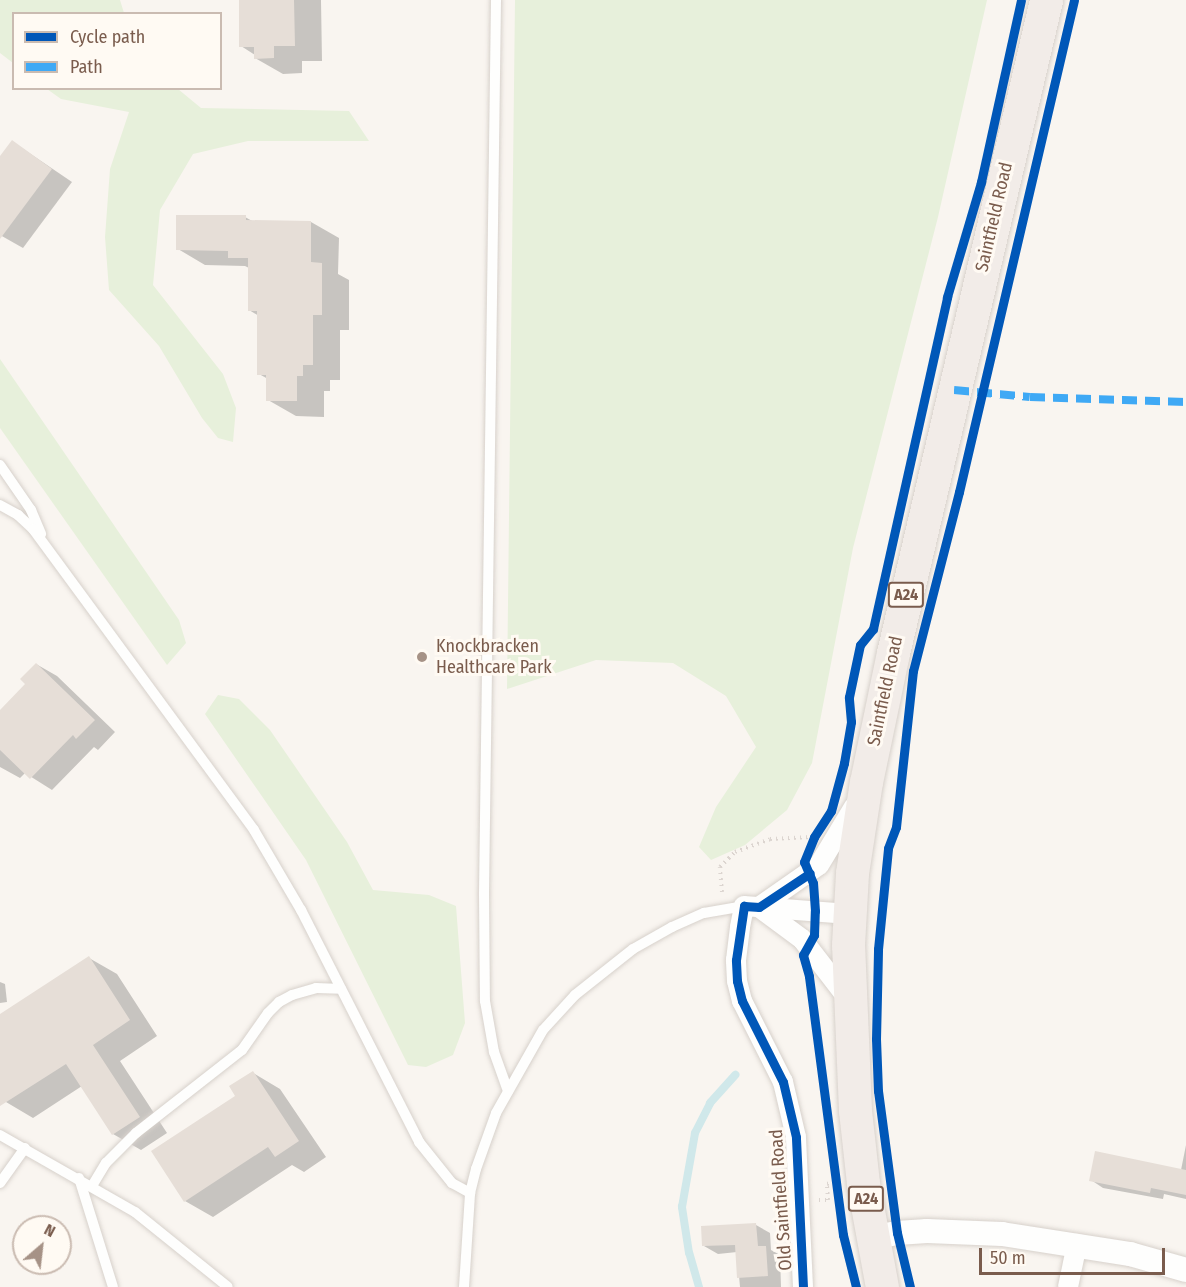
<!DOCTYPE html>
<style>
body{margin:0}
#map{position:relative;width:1186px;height:1287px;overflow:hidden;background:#f9f5f0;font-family:"Fira Sans Condensed",sans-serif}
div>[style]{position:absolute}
.green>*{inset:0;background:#e7f0db}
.shadow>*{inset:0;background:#0003}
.stream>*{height:8px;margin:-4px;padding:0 4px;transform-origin:4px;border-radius:4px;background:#d0e8ea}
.building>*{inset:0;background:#e6ded7}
.path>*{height:4px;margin-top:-2px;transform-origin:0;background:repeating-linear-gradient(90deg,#dcd5d0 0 1.5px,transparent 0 6px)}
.roads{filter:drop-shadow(0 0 2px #d7d1cb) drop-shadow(0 0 2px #d7d1cb)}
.service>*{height:10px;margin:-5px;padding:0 5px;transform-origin:5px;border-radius:5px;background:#fefefd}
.minor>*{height:20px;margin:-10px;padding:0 10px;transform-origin:10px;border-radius:10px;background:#fefefd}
.tertiary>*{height:24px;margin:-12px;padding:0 12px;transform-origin:12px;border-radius:12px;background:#fefefd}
.trunk>*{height:33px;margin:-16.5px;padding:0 16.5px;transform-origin:16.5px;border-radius:16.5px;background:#f2ece8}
.quiet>*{height:8px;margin-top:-4px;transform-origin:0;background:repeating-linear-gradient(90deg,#3fa9f5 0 15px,transparent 0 23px)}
.cycleway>*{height:9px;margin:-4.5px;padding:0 4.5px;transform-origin:4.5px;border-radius:4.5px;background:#0057b8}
.dots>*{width:16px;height:16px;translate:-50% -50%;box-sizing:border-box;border:3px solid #fffaf3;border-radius:50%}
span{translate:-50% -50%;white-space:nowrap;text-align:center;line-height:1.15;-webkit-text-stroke:6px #fffaf3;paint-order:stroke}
.shield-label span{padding:2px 4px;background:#fffaf3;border:2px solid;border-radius:4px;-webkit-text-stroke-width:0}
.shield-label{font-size:16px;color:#7a5c4d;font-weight:700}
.street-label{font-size:18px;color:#7a5c4d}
.poi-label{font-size:18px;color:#7a5c4d}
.left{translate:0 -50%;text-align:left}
.legend{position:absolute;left:12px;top:12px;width:210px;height:78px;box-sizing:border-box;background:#fffaf3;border:2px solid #cabbb1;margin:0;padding:8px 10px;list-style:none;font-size:18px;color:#7a5c4d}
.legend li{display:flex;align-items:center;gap:12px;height:30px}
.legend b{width:30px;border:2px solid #cabbb1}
.north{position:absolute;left:12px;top:1215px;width:60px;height:60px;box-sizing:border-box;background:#fffaf3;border:2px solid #cabbb1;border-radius:50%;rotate:28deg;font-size:16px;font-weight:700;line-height:24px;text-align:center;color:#7a5c4d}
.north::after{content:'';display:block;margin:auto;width:21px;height:27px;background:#a69286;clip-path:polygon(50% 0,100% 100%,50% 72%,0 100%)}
.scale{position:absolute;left:979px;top:1248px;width:186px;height:27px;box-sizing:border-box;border:3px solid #7a5c4d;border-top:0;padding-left:8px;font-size:18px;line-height:21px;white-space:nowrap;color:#7a5c4d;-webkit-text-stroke:4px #fffaf3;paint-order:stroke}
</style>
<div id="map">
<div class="green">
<i style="clip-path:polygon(0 0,120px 0,124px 13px,14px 14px,13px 63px,0 53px)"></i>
<i style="clip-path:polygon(515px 0,987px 0,938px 217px,853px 548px,812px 763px,787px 810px,745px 845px,711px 860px,699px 847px,716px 807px,756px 747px,726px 696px,673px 663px,596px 660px,507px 689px)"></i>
<i style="clip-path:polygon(47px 89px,178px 89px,201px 108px,349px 111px,369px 141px,248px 141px,193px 154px,160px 210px,153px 285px,223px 374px,236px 408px,233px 442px,218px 438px,202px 418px,159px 346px,109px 290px,105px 237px,110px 169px,129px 112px,61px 99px)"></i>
<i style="clip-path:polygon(0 359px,179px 620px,186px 643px,167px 665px,0 428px)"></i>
<i style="clip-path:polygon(218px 695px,239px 699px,270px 730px,347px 842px,373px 890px,429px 895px,456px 906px,465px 1023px,453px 1055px,426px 1067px,408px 1065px,306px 860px,205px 714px)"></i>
</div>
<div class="shadow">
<i style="clip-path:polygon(240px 0,321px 0,322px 61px,302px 61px,302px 73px,283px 74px,255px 58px,255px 55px,241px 46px)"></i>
<i style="clip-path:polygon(13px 142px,72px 182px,23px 248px,0 235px,0 158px)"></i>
<i style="clip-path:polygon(245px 217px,254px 222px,311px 222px,339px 238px,338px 274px,349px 280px,349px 330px,340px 330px,340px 380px,330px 380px,330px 391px,324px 391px,324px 417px,296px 416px,268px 400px,268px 379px,259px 374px,259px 316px,249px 310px,249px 268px,245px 266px,205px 265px,178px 249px)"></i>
<i style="clip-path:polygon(36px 664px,57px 676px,115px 732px,98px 750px,94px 747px,52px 790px,25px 773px,20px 778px,0 767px,0 712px,27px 684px)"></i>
<i style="clip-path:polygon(89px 958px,117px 974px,157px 1036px,120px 1061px,167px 1133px,141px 1150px,113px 1134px,82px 1086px,33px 1118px,6px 1102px,0 1093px,0 1016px)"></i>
<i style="clip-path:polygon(0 982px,5px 984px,7px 1002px,0 1003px)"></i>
<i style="clip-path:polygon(253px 1073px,280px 1089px,326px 1157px,304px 1172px,292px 1165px,213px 1217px,185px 1201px,237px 1096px)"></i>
<i style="clip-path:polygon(1186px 1145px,1186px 1199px,1164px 1194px,1163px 1199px,1103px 1188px,1091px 1180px,1181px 1170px)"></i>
<i style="clip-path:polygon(756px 1225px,770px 1233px,771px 1250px,780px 1255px,781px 1287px,740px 1287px,737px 1252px,718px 1254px,704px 1246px)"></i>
</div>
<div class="stream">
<i style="left:699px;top:1287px;width:35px;rotate:-106deg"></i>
<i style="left:689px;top:1253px;width:47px;rotate:-98.7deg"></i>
<i style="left:682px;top:1207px;width:75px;rotate:-80deg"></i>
<i style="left:695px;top:1133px;width:34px;rotate:-63deg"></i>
<i style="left:710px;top:1103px;width:38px;rotate:-48deg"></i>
</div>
<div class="building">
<i style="clip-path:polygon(239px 0,294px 0,295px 46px,274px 46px,274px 58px,254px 59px,254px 47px,239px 47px)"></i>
<i style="clip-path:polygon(12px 140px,52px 169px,0 239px,0 156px)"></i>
<i style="clip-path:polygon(176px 215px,246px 215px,246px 220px,311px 221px,311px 262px,322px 263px,322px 315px,313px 315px,313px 365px,303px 365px,303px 376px,297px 376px,297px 401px,266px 401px,266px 375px,257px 375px,257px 311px,248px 311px,248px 258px,228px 258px,228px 251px,176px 250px)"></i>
<i style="clip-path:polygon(36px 663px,95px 720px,76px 739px,73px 735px,30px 779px,0 750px,0 710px,25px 684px,20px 679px)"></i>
<i style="clip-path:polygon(89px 956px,130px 1020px,93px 1045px,140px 1117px,112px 1135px,66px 1064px,0 1106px,0 1014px)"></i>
<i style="clip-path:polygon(253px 1071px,299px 1141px,275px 1157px,268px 1147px,184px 1202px,151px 1151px,235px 1096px,229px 1086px)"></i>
<i style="clip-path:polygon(1095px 1151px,1186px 1170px,1186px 1195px,1151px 1188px,1150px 1193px,1089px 1181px)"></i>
<i style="clip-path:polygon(756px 1223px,758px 1246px,766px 1246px,768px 1276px,737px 1278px,735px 1245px,702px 1246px,701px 1226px)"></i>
</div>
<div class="path">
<i style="left:722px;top:892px;width:25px;rotate:-95deg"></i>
<i style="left:720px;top:867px;width:21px;rotate:-45deg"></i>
<i style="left:735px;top:852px;width:37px;rotate:-20deg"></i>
<i style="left:770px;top:839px;width:41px;rotate:-2.8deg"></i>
<i style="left:819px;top:1200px;width:9px"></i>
<i style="left:828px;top:1200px;width:16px;rotate:-94deg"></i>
<i style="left:827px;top:1184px;width:8px;rotate:-14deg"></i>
</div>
<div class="roads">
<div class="service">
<i style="left:496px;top:0;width:894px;rotate:90.77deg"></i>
<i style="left:484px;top:894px;width:107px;rotate:89.5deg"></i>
<i style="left:485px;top:1001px;width:52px;rotate:80deg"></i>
<i style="left:494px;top:1052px;width:41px;rotate:70.3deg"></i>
<i style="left:0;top:465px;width:55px;rotate:55.4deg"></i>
<i style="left:31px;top:510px;width:26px;rotate:67deg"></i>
<i style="left:0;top:505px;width:21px;rotate:29deg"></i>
<i style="left:18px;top:515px;width:21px;rotate:43deg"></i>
<i style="left:33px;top:529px;width:373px;rotate:53.7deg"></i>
<i style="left:254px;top:830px;width:93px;rotate:59.6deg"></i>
<i style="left:301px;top:910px;width:260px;rotate:63deg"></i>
<i style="left:419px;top:1142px;width:53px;rotate:51.2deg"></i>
<i style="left:452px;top:1183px;width:21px;rotate:29deg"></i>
<i style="left:0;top:1135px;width:155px;rotate:29.7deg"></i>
<i style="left:135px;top:1212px;width:119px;rotate:38.9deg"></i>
<i style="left:79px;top:1178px;width:114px;rotate:72.7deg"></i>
<i style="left:0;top:1183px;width:43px;rotate:-54.5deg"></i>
<i style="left:92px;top:1186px;width:27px;rotate:-59deg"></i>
<i style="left:106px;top:1163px;width:42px;rotate:-45deg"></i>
<i style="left:136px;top:1133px;width:135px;rotate:-38.1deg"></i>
<i style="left:242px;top:1050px;width:45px;rotate:-54.9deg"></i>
<i style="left:268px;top:1013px;width:16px;rotate:-45deg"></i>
<i style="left:279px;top:1002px;width:15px;rotate:-28deg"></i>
<i style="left:292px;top:995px;width:25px;rotate:-16deg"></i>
<i style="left:316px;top:988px;width:25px;rotate:2deg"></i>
<i style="left:464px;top:1287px;width:94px;rotate:-86.3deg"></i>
<i style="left:470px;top:1193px;width:25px;rotate:-76deg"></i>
<i style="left:476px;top:1169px;width:59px;rotate:-70.3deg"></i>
<i style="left:496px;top:1113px;width:95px;rotate:-60.5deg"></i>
<i style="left:543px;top:1030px;width:47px;rotate:-47.6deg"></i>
<i style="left:575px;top:995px;width:74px;rotate:-38.4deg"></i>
<i style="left:633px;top:949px;width:45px;rotate:-29.4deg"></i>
<i style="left:672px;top:927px;width:35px;rotate:-24deg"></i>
<i style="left:704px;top:913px;width:41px;rotate:-9.9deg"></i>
</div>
<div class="minor">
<i style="left:759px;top:907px;width:73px;rotate:-35deg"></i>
<i style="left:819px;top:865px;width:68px;rotate:-58.9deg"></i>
<i style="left:760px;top:908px;width:52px;rotate:36.4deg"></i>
<i style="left:802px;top:939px;width:77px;rotate:52.4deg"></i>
<i style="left:803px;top:1287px;width:150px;rotate:-92.7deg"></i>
<i style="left:796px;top:1137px;width:57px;rotate:-103.3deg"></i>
<i style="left:783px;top:1082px;width:91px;rotate:-116.8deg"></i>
<i style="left:742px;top:1001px;width:21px;rotate:-104deg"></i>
<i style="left:737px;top:981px;width:21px;rotate:-93deg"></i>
<i style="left:736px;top:960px;width:33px;rotate:-83deg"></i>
<i style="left:740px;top:927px;width:21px;rotate:-79deg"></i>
<i style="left:744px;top:906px;width:105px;rotate:4.4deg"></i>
<i style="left:1068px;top:1287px;width:44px;rotate:-78.2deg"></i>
</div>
<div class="tertiary">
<i style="left:873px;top:1238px;width:25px;rotate:-12deg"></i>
<i style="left:897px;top:1233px;width:30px;rotate:-4deg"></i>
<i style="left:927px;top:1231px;width:75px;rotate:2.3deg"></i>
<i style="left:1002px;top:1234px;width:130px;rotate:8.9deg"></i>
<i style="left:1130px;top:1254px;width:58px;rotate:15.9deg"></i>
</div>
<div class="trunk">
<i style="left:882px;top:1287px;width:106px;rotate:-100.4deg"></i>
<i style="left:863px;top:1183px;width:73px;rotate:-96.3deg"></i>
<i style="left:855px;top:1110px;width:165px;rotate:-92.4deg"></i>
<i style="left:848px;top:945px;width:72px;rotate:-86.8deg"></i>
<i style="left:852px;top:873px;width:92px;rotate:-81.3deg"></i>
<i style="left:866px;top:782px;width:132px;rotate:-78.2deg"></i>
<i style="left:893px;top:653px;width:671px;rotate:-76.81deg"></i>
</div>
</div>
<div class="quiet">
<i style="left:954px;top:390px;width:76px;rotate:5.3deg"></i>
<i style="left:1030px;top:397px;width:156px;rotate:1.8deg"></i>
</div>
<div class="cycleway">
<i style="left:803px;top:1287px;width:150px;rotate:-92.7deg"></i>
<i style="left:796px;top:1137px;width:57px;rotate:-103.3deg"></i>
<i style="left:783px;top:1082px;width:91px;rotate:-116.8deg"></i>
<i style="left:742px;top:1001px;width:21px;rotate:-104deg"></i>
<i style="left:737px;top:981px;width:21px;rotate:-93deg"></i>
<i style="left:736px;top:960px;width:55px;rotate:-81.6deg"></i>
<i style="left:744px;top:906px;width:15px;rotate:4deg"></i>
<i style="left:759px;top:907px;width:61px;rotate:-33.7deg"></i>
<i style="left:856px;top:1287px;width:54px;rotate:-104deg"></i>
<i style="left:843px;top:1235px;width:261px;rotate:-97.5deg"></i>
<i style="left:809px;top:976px;width:22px;rotate:-106deg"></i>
<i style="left:803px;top:955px;width:23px;rotate:-61deg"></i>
<i style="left:814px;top:935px;width:24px;rotate:-88deg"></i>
<i style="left:815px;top:911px;width:28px;rotate:-94deg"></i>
<i style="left:813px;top:883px;width:23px;rotate:-113deg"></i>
<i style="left:804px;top:862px;width:27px;rotate:-68deg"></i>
<i style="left:814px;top:837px;width:31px;rotate:-57deg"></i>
<i style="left:831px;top:811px;width:50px;rotate:-74.8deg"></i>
<i style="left:844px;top:763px;width:42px;rotate:-80.3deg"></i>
<i style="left:851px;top:722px;width:25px;rotate:-95deg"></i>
<i style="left:849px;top:697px;width:53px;rotate:-78.1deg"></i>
<i style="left:860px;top:645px;width:21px;rotate:-51deg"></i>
<i style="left:873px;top:629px;width:340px;rotate:-77.4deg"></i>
<i style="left:947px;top:297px;width:120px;rotate:-73.5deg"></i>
<i style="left:981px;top:182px;width:186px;rotate:-77.6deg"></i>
<i style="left:910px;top:1287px;width:56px;rotate:-103.5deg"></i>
<i style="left:897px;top:1233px;width:143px;rotate:-97.6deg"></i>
<i style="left:878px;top:1091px;width:52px;rotate:-92.2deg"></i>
<i style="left:876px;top:1039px;width:90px;rotate:-88.7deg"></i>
<i style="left:878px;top:949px;width:101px;rotate:-84.3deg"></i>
<i style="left:888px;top:848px;width:22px;rotate:-69deg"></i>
<i style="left:896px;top:827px;width:157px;rotate:-83.8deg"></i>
<i style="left:913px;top:671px;width:185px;rotate:-75.6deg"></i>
<i style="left:959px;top:492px;width:505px;rotate:-76.84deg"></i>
</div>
<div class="dots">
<i style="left:422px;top:657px;background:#a69286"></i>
</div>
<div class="shield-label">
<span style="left:906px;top:595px">A24</span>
<span style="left:866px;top:1199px">A24</span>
</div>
<div class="street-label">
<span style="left:994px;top:217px;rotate:-77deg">Saintfield Road</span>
<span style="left:885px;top:691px;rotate:-78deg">Saintfield Road</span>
<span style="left:781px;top:1200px;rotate:-94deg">Old Saintfield Road</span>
</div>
<div class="poi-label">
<span class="left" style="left:436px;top:657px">Knockbracken<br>Healthcare Park</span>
</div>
<ul class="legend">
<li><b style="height:8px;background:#0057b8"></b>Cycle path</li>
<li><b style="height:8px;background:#3fa9f5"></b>Path</li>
</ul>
<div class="north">N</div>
<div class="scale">50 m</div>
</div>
